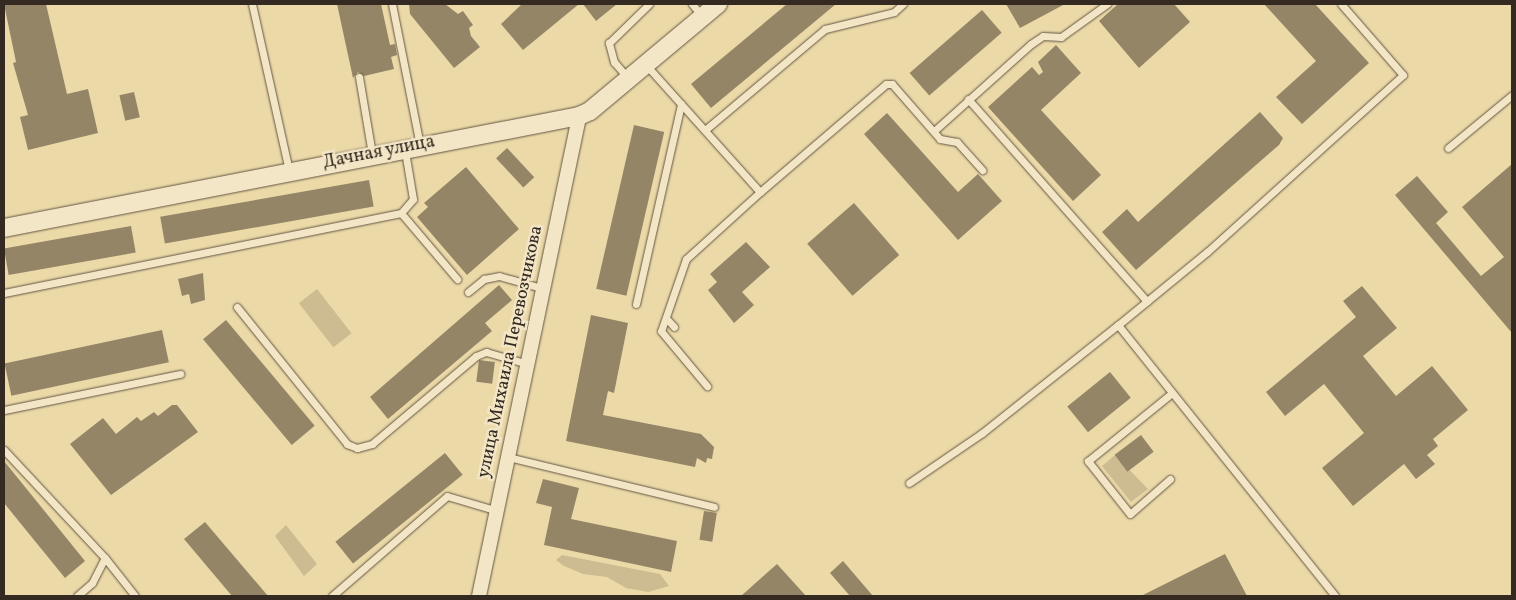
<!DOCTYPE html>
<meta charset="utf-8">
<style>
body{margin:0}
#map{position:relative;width:1516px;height:600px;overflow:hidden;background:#ecd9a8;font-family:Vollkorn,serif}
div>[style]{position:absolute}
.green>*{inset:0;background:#cdbb91;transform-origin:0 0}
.building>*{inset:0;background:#948567;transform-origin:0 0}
.roads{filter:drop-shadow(0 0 1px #625643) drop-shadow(0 0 1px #625643)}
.service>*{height:7px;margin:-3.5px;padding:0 3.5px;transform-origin:3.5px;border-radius:3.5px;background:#f3e6c6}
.minor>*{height:14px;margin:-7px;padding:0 7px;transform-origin:7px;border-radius:7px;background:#f3e6c6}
.tertiary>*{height:18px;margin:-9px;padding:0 9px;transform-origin:9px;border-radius:9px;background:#f3e6c6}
span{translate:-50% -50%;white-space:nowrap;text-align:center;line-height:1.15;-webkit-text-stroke:5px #f3e6c6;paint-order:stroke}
.street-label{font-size:18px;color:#342a21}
.frame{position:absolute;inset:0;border:5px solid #342a21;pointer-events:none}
</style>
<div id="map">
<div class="green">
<i style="left:317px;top:289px;width:56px;height:23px;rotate:52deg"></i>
<i style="clip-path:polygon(1115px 455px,1148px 489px,1131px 502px,1102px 466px)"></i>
<i style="clip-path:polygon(286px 525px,317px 564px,304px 576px,275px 536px)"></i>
<i style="clip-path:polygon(562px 555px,660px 574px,669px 586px,648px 592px,626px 588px,607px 577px,583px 574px,564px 566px,556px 560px)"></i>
</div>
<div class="building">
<i style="clip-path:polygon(4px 4px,46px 4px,67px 94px,88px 89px,98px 133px,28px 150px,20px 117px,28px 115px,13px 63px,16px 62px)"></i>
<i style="clip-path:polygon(337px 4px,381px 4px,390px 45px,395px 44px,397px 55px,391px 57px,394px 69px,364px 76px,358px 72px,353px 78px)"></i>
<i style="clip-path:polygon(409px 4px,445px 4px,458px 14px,463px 11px,473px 25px,469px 28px,471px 36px,480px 47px,454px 68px,410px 14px)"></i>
<i style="clip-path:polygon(522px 4px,579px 4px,523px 50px,501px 24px)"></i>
<i style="clip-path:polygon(583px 4px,617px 4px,596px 21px)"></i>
<i style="clip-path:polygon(787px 4px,836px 4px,711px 108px,691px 84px)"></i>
<i style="clip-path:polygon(1006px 4px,1065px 4px,1020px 28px)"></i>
<i style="clip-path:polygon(1118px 4px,1174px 4px,1190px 22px,1139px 68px,1099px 21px)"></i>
<i style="clip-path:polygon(1264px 4px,1315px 4px,1369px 63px,1302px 124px,1276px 97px,1316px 61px)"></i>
<i style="left:982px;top:10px;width:30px;height:96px;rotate:49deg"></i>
<i style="clip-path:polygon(1056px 45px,1081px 73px,1041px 110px,1101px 175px,1073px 201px,988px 107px,1032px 67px,1039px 75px,1043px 72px,1038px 62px)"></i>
<i style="left:134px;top:92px;width:26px;height:15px;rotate:77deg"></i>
<i style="clip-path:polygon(1260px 112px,1283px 138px,1279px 145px,1136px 270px,1102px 232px,1127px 209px,1138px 222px)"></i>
<i style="clip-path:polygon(887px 113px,958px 192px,978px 174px,1002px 201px,958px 240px,864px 134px)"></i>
<i style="left:634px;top:125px;width:31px;height:168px;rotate:13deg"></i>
<i style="left:507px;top:148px;width:40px;height:15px;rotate:47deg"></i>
<i style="clip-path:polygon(1512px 164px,1512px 333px,1395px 195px,1417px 176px,1448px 212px,1436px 223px,1481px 276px,1504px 257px,1462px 207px)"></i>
<i style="clip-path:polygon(466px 167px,519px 229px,467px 275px,417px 217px,428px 207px,424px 203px)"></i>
<i style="left:369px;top:180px;width:27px;height:212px;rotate:80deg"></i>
<i style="left:854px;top:203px;width:69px;height:62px;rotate:49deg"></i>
<i style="left:131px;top:226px;width:27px;height:129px;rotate:80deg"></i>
<i style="clip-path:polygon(746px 242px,770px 267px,742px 292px,754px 305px,734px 323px,708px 290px,717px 282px,710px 274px)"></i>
<i style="clip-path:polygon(203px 273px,205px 300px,191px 304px,189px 294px,182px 296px,178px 279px)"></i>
<i style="clip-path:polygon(499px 285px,512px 300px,485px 323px,492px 331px,388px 419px,370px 397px)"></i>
<i style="clip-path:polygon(1362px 286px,1397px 328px,1363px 356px,1396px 396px,1432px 366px,1468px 410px,1433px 439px,1438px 446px,1427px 455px,1435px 464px,1416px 479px,1404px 464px,1353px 506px,1322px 468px,1364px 433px,1324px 384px,1285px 416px,1266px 392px,1356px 317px,1343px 301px)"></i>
<i style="clip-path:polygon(591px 315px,628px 323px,614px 393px,608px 391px,603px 415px,701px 434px,714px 447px,712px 459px,707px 458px,706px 463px,697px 458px,695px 467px,566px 441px)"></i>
<i style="left:226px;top:320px;width:138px;height:30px;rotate:50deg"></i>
<i style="left:162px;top:330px;width:33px;height:161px;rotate:78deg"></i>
<i style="left:479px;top:360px;width:16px;height:22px;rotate:7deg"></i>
<i style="left:1110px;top:372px;width:33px;height:55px;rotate:51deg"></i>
<i style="clip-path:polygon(172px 405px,177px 405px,198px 432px,111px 495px,70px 444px,103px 418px,116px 434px,137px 417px,141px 421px,154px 412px,158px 416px)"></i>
<i style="left:1141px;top:435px;width:21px;height:33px;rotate:53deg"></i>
<i style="left:445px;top:453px;width:28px;height:141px;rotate:51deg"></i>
<i style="clip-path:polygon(4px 461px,85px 561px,65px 578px,4px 503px)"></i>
<i style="clip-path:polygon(543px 479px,579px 488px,571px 519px,677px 541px,671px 572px,544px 545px,552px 507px,536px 503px)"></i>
<i style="left:704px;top:511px;width:13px;height:29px;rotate:9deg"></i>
<i style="clip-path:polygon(205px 522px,268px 596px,232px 596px,184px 539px)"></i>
<i style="clip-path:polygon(1225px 554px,1247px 596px,1141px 596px)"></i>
<i style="clip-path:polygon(843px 561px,873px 596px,850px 596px,830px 573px)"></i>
<i style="clip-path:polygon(777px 564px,806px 596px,741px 596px)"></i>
</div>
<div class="roads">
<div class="service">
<i style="left:252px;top:4px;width:171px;rotate:77.5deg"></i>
<i style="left:392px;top:4px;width:144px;rotate:78.8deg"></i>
<i style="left:692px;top:4px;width:17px;rotate:50deg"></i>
<i style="left:647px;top:66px;width:169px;rotate:48.1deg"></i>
<i style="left:760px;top:192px;width:100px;rotate:137.8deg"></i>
<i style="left:686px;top:259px;width:76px;rotate:109.1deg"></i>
<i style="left:661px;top:331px;width:72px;rotate:50.1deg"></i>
<i style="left:359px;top:77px;width:78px;rotate:80.4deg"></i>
<i style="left:628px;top:78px;width:21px;rotate:-131deg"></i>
<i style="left:614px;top:62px;width:20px;rotate:-105deg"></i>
<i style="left:609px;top:43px;width:56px;rotate:-44.3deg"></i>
<i style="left:968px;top:99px;width:270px;rotate:48.5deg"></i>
<i style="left:705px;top:130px;width:157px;rotate:-40.1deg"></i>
<i style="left:825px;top:29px;width:71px;rotate:-13.8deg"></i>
<i style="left:894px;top:12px;width:12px;rotate:-42deg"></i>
<i style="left:934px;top:131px;width:130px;rotate:-41.9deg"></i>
<i style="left:1031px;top:44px;width:14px;rotate:-34deg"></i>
<i style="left:1043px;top:36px;width:18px;rotate:3deg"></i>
<i style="left:1061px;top:37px;width:57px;rotate:-35.7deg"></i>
<i style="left:1448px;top:148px;width:83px;rotate:-39.6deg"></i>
<i style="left:760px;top:192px;width:166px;rotate:-40.6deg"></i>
<i style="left:886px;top:84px;width:6px"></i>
<i style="left:892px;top:84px;width:73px;rotate:48.9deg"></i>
<i style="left:940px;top:139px;width:17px;rotate:10deg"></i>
<i style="left:957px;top:142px;width:38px;rotate:48deg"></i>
<i style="left:401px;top:213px;width:87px;rotate:49.7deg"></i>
<i style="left:468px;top:292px;width:21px;rotate:-39deg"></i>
<i style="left:484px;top:279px;width:15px;rotate:-11deg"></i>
<i style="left:499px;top:276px;width:48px;rotate:15.8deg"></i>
<i style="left:4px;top:293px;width:405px;rotate:-11.4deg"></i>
<i style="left:401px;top:213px;width:18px;rotate:-49deg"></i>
<i style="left:413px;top:199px;width:49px;rotate:-99.5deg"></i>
<i style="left:636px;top:304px;width:205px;rotate:-77.3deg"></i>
<i style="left:237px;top:307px;width:176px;rotate:51.2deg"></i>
<i style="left:347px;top:444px;width:11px;rotate:22deg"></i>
<i style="left:357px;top:448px;width:16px;rotate:-15deg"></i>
<i style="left:372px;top:444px;width:136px;rotate:-40.2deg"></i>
<i style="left:476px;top:356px;width:11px;rotate:-22deg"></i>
<i style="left:486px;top:352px;width:44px;rotate:15.9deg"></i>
<i style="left:666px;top:318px;width:12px;rotate:48deg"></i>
<i style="left:1118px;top:325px;width:115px;rotate:-39.4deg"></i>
<i style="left:1207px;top:252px;width:264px;rotate:-42.1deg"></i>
<i style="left:1403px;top:75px;width:94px;rotate:-131.1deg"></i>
<i style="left:4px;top:410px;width:180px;rotate:-11.6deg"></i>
<i style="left:4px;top:450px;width:148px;rotate:46.9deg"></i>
<i style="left:105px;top:558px;width:48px;rotate:51.7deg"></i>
<i style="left:508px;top:457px;width:212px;rotate:13.6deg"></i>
<i style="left:1170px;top:479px;width:53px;rotate:138.8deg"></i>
<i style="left:1130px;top:514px;width:68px;rotate:-128.4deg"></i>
<i style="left:1088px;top:461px;width:108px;rotate:-39deg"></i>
<i style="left:909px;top:483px;width:88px;rotate:-34.4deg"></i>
<i style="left:982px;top:433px;width:174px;rotate:-38.5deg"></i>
<i style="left:1118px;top:325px;width:347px;rotate:51.3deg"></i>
<i style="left:77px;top:596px;width:20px;rotate:-41deg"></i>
<i style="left:92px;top:583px;width:28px;rotate:-63deg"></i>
<i style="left:332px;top:596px;width:152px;rotate:-41deg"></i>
<i style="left:447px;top:496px;width:50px;rotate:16.3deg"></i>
</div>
<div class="minor">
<i style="left:479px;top:596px;width:490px;rotate:-78.2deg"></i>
</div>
<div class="tertiary">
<i style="left:4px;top:228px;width:586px;rotate:-11.02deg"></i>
<i style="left:579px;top:116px;width:12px;rotate:-24deg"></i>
<i style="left:590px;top:111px;width:167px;rotate:-39.9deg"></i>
</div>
</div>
<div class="street-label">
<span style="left:379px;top:153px;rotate:-11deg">Дачная улица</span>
<span style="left:511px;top:352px;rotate:-78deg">улица Михаила Перевозчикова</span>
</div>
<div class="frame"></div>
</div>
